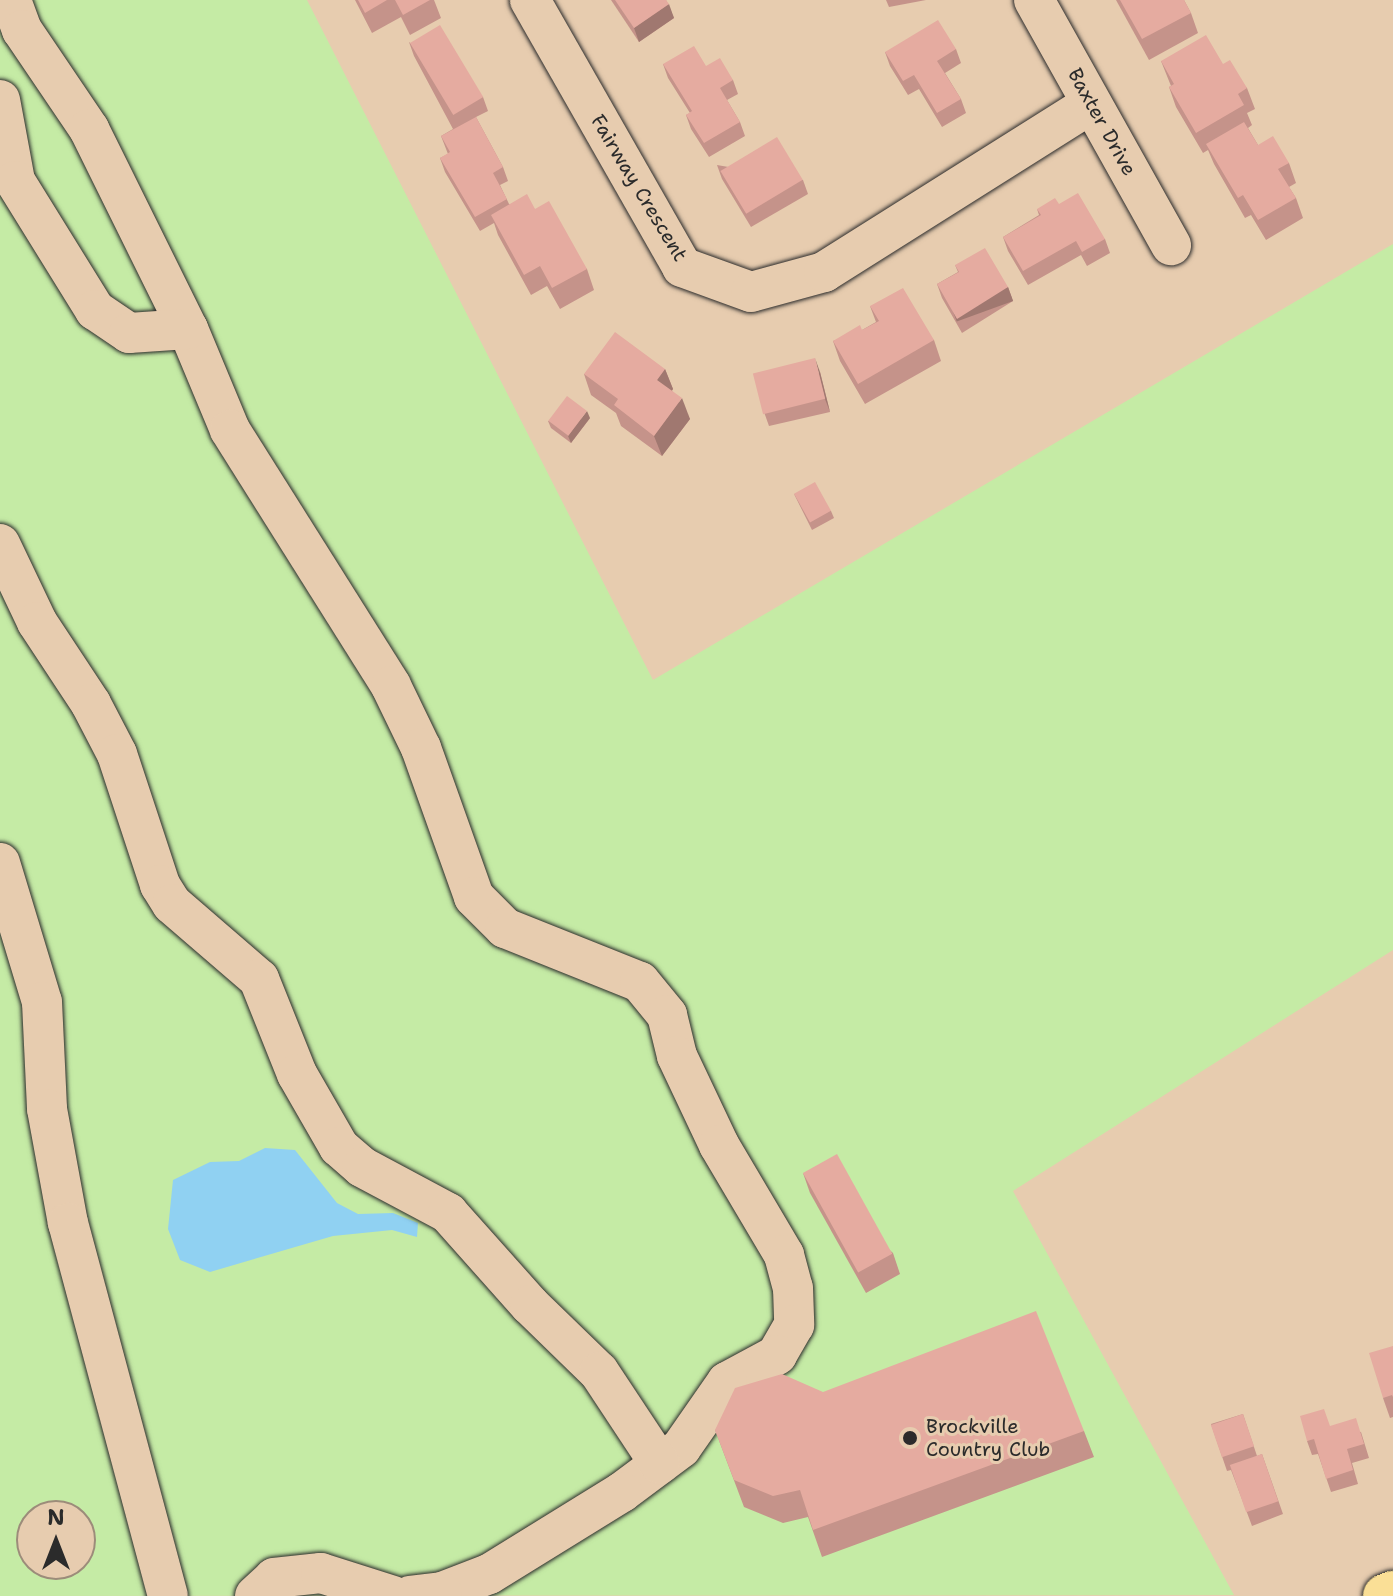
<!DOCTYPE html>
<style>
body{margin:0}
#map{position:relative;width:1393px;height:1596px;overflow:hidden;background:#e7ccaf;font-family:"Shantell Sans",sans-serif}
div>[style]{position:absolute}
.green>*{inset:0;background:#c5eba5}
.water>*{inset:0;background:#90d1f2}
.roads{filter:drop-shadow(0 0 2px #2b2b2b) drop-shadow(0 0 2px #2b2b2b)}
.minor>*{height:40px;margin:-20px;padding:0 20px;transform-origin:20px;border-radius:20px;background:#e7ccaf}
.major>*{height:44px;margin:-22px;padding:0 22px;transform-origin:22px;border-radius:22px;background:#fadf96}
.wall>*{inset:0;background:#c5938a}
.shaded-wall>*{inset:0;background:#a07870;transform-origin:0 0}
.building>*{inset:0;background:#e5aba0;transform-origin:0 0}
.dots>*{width:22px;height:22px;translate:-50% -50%;box-sizing:border-box;border:4px solid #e7ccaf;border-radius:50%}
span{translate:-50% -50%;white-space:nowrap;text-align:center;line-height:1.15;-webkit-text-stroke:6px #e7ccaf;paint-order:stroke}
.street-label{font-size:20px;color:#2b2b2b}
.poi-label{font-size:20px;color:#2b2b2b}
.left{translate:0 -50%;text-align:left}
.north{position:absolute;left:16px;top:1500px;width:80px;height:80px;box-sizing:border-box;background:#e7ccaf;border:2px solid #9c8c7a;border-radius:50%;rotate:0deg;font-size:22px;font-weight:700;line-height:32px;text-align:center;color:#2b2b2b}
.north::after{content:'';display:block;margin:auto;width:28px;height:36px;background:#2b2b2b;clip-path:polygon(50% 0,100% 100%,50% 72%,0 100%)}
</style>
<div id="map">
<div class="green">
<i style="clip-path:polygon(evenodd,0 0,307px 0,653px 680px,1393px 244px,1393px 950px,1013px 1191px,1234px 1595px,0 1596px,0 0,32px 1516px,80px 1516px,80px 1564px,32px 1564px,32px 1516px)"></i>
</div>
<div class="water">
<i style="clip-path:polygon(265px 1148px,295px 1150px,337px 1203px,358px 1214px,393px 1213px,418px 1223px,417px 1237px,392px 1230px,333px 1236px,210px 1272px,180px 1260px,168px 1229px,173px 1180px,210px 1162px,239px 1161px)"></i>
</div>
<div class="roads">
<div class="minor">
<i style="left:11px;top:0;width:32px;rotate:70deg"></i>
<i style="left:22px;top:30px;width:120px;rotate:55.9deg"></i>
<i style="left:89px;top:129px;width:223px;rotate:63.7deg"></i>
<i style="left:188px;top:329px;width:109px;rotate:67.4deg"></i>
<i style="left:230px;top:430px;width:302px;rotate:57.8deg"></i>
<i style="left:391px;top:686px;width:69px;rotate:64.2deg"></i>
<i style="left:421px;top:748px;width:158px;rotate:70.4deg"></i>
<i style="left:474px;top:897px;width:44px;rotate:45deg"></i>
<i style="left:505px;top:928px;width:145px;rotate:21.8deg"></i>
<i style="left:640px;top:982px;width:43px;rotate:50.7deg"></i>
<i style="left:667px;top:1015px;width:42px;rotate:76.3deg"></i>
<i style="left:677px;top:1056px;width:98px;rotate:64.7deg"></i>
<i style="left:719px;top:1145px;width:128px;rotate:59.4deg"></i>
<i style="left:784px;top:1255px;width:34px;rotate:75deg"></i>
<i style="left:793px;top:1288px;width:37px;rotate:88deg"></i>
<i style="left:794px;top:1325px;width:34px;rotate:120deg"></i>
<i style="left:777px;top:1355px;width:57px;rotate:151.6deg"></i>
<i style="left:727px;top:1382px;width:80px;rotate:124.9deg"></i>
<i style="left:681px;top:1448px;width:74px;rotate:143.3deg"></i>
<i style="left:622px;top:1492px;width:156px;rotate:148.3deg"></i>
<i style="left:489px;top:1574px;width:50px;rotate:159deg"></i>
<i style="left:442px;top:1592px;width:32px;rotate:173deg"></i>
<i style="left:530px;top:0;width:307px;rotate:60.3deg"></i>
<i style="left:682px;top:267px;width:73px;rotate:19.9deg"></i>
<i style="left:751px;top:292px;width:76px;rotate:-15.3deg"></i>
<i style="left:824px;top:272px;width:315px;rotate:-32.2deg"></i>
<i style="left:1034px;top:0;width:281px;rotate:60.8deg"></i>
<i style="left:0;top:100px;width:82px;rotate:79.5deg"></i>
<i style="left:15px;top:181px;width:152px;rotate:58.2deg"></i>
<i style="left:95px;top:310px;width:41px;rotate:34.1deg"></i>
<i style="left:129px;top:333px;width:59px;rotate:-3.9deg"></i>
<i style="left:0;top:544px;width:86px;rotate:64.6deg"></i>
<i style="left:37px;top:622px;width:98px;rotate:56.6deg"></i>
<i style="left:91px;top:704px;width:56px;rotate:62.5deg"></i>
<i style="left:117px;top:754px;width:138px;rotate:71.8deg"></i>
<i style="left:160px;top:885px;width:22px;rotate:58deg"></i>
<i style="left:172px;top:904px;width:115px;rotate:40.8deg"></i>
<i style="left:259px;top:979px;width:102px;rotate:68.2deg"></i>
<i style="left:297px;top:1074px;width:84px;rotate:60.1deg"></i>
<i style="left:339px;top:1147px;width:30px;rotate:41deg"></i>
<i style="left:362px;top:1167px;width:98px;rotate:28.1deg"></i>
<i style="left:448px;top:1213px;width:123px;rotate:48.3deg"></i>
<i style="left:530px;top:1305px;width:96px;rotate:44.2deg"></i>
<i style="left:599px;top:1372px;width:110px;rotate:56.5deg"></i>
<i style="left:0;top:863px;width:145px;rotate:73.2deg"></i>
<i style="left:42px;top:1002px;width:107px;rotate:87.3deg"></i>
<i style="left:47px;top:1109px;width:116px;rotate:79.6deg"></i>
<i style="left:68px;top:1223px;width:386px;rotate:75deg"></i>
<i style="left:255px;top:1596px;width:26px;rotate:-43deg"></i>
<i style="left:274px;top:1578px;width:47px;rotate:-6.1deg"></i>
<i style="left:321px;top:1573px;width:76px;rotate:17.7deg"></i>
</div>
<div class="major">
<i style="left:1385px;top:1596px;width:9px;rotate:-21deg"></i>
</div>
</div>
<div class="wall">
<i style="clip-path:polygon(355px 0,434px 0,441px 18px,410px 35px,401px 17px,372px 33px)"></i>
<i style="clip-path:polygon(611px 0,666px 0,674px 18px,639px 42px)"></i>
<i style="clip-path:polygon(886px 0,926px 0,889px 7px)"></i>
<i style="clip-path:polygon(1116px 0,1184px 0,1191px 13px,1198px 33px,1149px 60px)"></i>
<i style="clip-path:polygon(409px 42px,483px 97px,488px 111px,476px 117px,503px 167px,508px 181px,500px 185px,509px 204px,535px 209px,587px 269px,594px 290px,560px 309px,547px 286px,531px 295px,498px 235px,494px 223px,480px 231px,445px 172px,440px 158px,448px 154px,441px 136px,453px 129px,414px 56px)"></i>
<i style="clip-path:polygon(956px 49px,961px 63px,945px 73px,961px 99px,966px 113px,942px 127px,919px 89px,908px 95px,890px 66px,885px 52px)"></i>
<i style="clip-path:polygon(1161px 61px,1223px 64px,1247px 88px,1255px 109px,1247px 113px,1252px 125px,1248px 128px,1258px 145px,1289px 163px,1296px 183px,1289px 187px,1296px 198px,1303px 218px,1266px 240px,1251px 215px,1245px 218px,1214px 164px,1208px 150px,1203px 153px,1176px 107px,1169px 87px,1171px 86px)"></i>
<i style="clip-path:polygon(663px 64px,706px 66px,733px 80px,738px 94px,727px 100px,740px 122px,745px 136px,709px 157px,691px 129px,686px 115px,690px 113px,668px 78px)"></i>
<i style="clip-path:polygon(717px 165px,803px 180px,808px 194px,751px 227px,722px 179px)"></i>
<i style="clip-path:polygon(1037px 209px,1105px 239px,1110px 253px,1087px 266px,1081px 255px,1028px 285px,1008px 251px,1003px 237px,1039px 215px)"></i>
<i style="clip-path:polygon(955px 265px,1008px 287px,1013px 301px,962px 333px,942px 298px,937px 284px,958px 272px)"></i>
<i style="clip-path:polygon(870px 306px,934px 340px,941px 361px,865px 404px,840px 361px,833px 341px,862px 330px,876px 322px)"></i>
<i style="clip-path:polygon(665px 369px,673px 389px,672px 391px,690px 419px,662px 456px,621px 426px,616px 413px,591px 395px,584px 374px)"></i>
<i style="clip-path:polygon(820px 372px,830px 412px,769px 426px,764px 412px)"></i>
<i style="clip-path:polygon(590px 418px,571px 443px,551px 428px,548px 421px)"></i>
<i style="clip-path:polygon(794px 494px,831px 511px,834px 518px,812px 530px)"></i>
<i style="clip-path:polygon(803px 1173px,893px 1253px,900px 1274px,866px 1293px,810px 1193px)"></i>
<i style="clip-path:polygon(1393px 1346px,1393px 1417px,1390px 1418px,1383px 1398px)"></i>
<i style="clip-path:polygon(823px 1392px,1084px 1431px,1094px 1457px,822px 1557px,808px 1517px,783px 1523px,744px 1507px,715px 1430px)"></i>
<i style="clip-path:polygon(1243px 1414px,1257px 1456px,1262px 1454px,1283px 1514px,1252px 1526px,1231px 1470px,1227px 1471px,1211px 1424px)"></i>
<i style="clip-path:polygon(1330px 1426px,1361px 1432px,1369px 1458px,1352px 1463px,1358px 1484px,1331px 1492px,1318px 1454px,1312px 1455px,1307px 1441px)"></i>
</div>
<div class="shaded-wall">
<i style="clip-path:polygon(669px 4px,674px 18px,639px 42px,634px 28px)"></i>
<i style="left:1008px;top:287px;width:15px;height:60px;rotate:70deg"></i>
<i style="clip-path:polygon(815px 358px,820px 372px,830px 412px,825px 399px)"></i>
<i style="clip-path:polygon(665px 369px,673px 389px,664px 400px,657px 380px)"></i>
<i style="clip-path:polygon(682px 398px,690px 419px,662px 456px,654px 436px)"></i>
<i style="clip-path:polygon(587px 411px,590px 418px,571px 443px,568px 436px)"></i>
</div>
<div class="building">
<i style="clip-path:polygon(358px 0,387px 0,365px 13px)"></i>
<i style="clip-path:polygon(395px 0,430px 0,403px 15px)"></i>
<i style="clip-path:polygon(615px 0,666px 0,669px 4px,634px 28px)"></i>
<i style="clip-path:polygon(1120px 0,1184px 0,1191px 13px,1142px 39px)"></i>
<i style="clip-path:polygon(938px 20px,956px 49px,937px 61px,961px 99px,937px 113px,914px 75px,903px 81px,885px 52px)"></i>
<i style="left:440px;top:25px;width:84px;height:35px;rotate:59deg"></i>
<i style="clip-path:polygon(1206px 35px,1223px 64px,1230px 60px,1247px 88px,1238px 94px,1244px 105px,1196px 133px,1169px 87px,1174px 84px,1161px 61px)"></i>
<i style="clip-path:polygon(694px 46px,706px 66px,720px 58px,733px 80px,720px 88px,740px 122px,704px 143px,686px 115px,692px 111px,663px 64px)"></i>
<i style="clip-path:polygon(476px 117px,503px 167px,493px 173px,507px 199px,475px 217px,440px 158px,450px 152px,441px 136px)"></i>
<i style="clip-path:polygon(1244px 122px,1258px 145px,1273px 136px,1289px 163px,1278px 169px,1296px 198px,1258px 220px,1243px 195px,1238px 198px,1206px 144px)"></i>
<i style="left:777px;top:137px;width:50px;height:66px;rotate:59deg"></i>
<i style="clip-path:polygon(1078px 193px,1105px 239px,1082px 252px,1076px 241px,1023px 271px,1003px 237px,1041px 215px,1037px 209px,1055px 198px,1059px 204px)"></i>
<i style="clip-path:polygon(527px 194px,535px 209px,549px 201px,587px 269px,552px 288px,540px 266px,524px 275px,491px 215px)"></i>
<i style="clip-path:polygon(985px 248px,1008px 287px,957px 319px,937px 284px,959px 272px,955px 265px)"></i>
<i style="clip-path:polygon(903px 288px,934px 340px,858px 384px,833px 341px,860px 325px,862px 330px,879px 321px,870px 306px)"></i>
<i style="clip-path:polygon(615px 332px,665px 369px,657px 380px,682px 398px,654px 436px,614px 405px,618px 399px,584px 374px)"></i>
<i style="left:815px;top:358px;width:42px;height:64px;rotate:76deg"></i>
<i style="left:567px;top:396px;width:25px;height:31px;rotate:37deg"></i>
<i style="left:815px;top:482px;width:33px;height:24px;rotate:61deg"></i>
<i style="left:837px;top:1154px;width:114px;height:39px;rotate:61deg"></i>
<i style="clip-path:polygon(1036px 1311px,1084px 1431px,813px 1530px,800px 1490px,773px 1496px,734px 1480px,715px 1430px,735px 1388px,782px 1374px,823px 1392px)"></i>
<i style="clip-path:polygon(1393px 1346px,1393px 1397px,1392px 1395px,1383px 1398px,1369px 1353px)"></i>
<i style="clip-path:polygon(1324px 1409px,1330px 1426px,1356px 1418px,1364px 1444px,1347px 1449px,1353px 1470px,1326px 1479px,1314px 1439px,1307px 1441px,1300px 1416px)"></i>
<i style="left:1243px;top:1414px;width:34px;height:34px;rotate:71deg"></i>
<i style="left:1262px;top:1454px;width:50px;height:34px;rotate:71deg"></i>
</div>
<div class="dots">
<i style="left:910px;top:1438px;background:#2b2b2b"></i>
</div>
<div class="street-label">
<span style="left:1102px;top:122px;rotate:61deg">Baxter Drive</span>
<span style="left:639px;top:188px;rotate:59deg">Fairway Crescent</span>
</div>
<div class="poi-label">
<span class="left" style="left:926px;top:1438px">Brockville<br>Country Club</span>
</div>
<div class="north">N</div>
</div>
